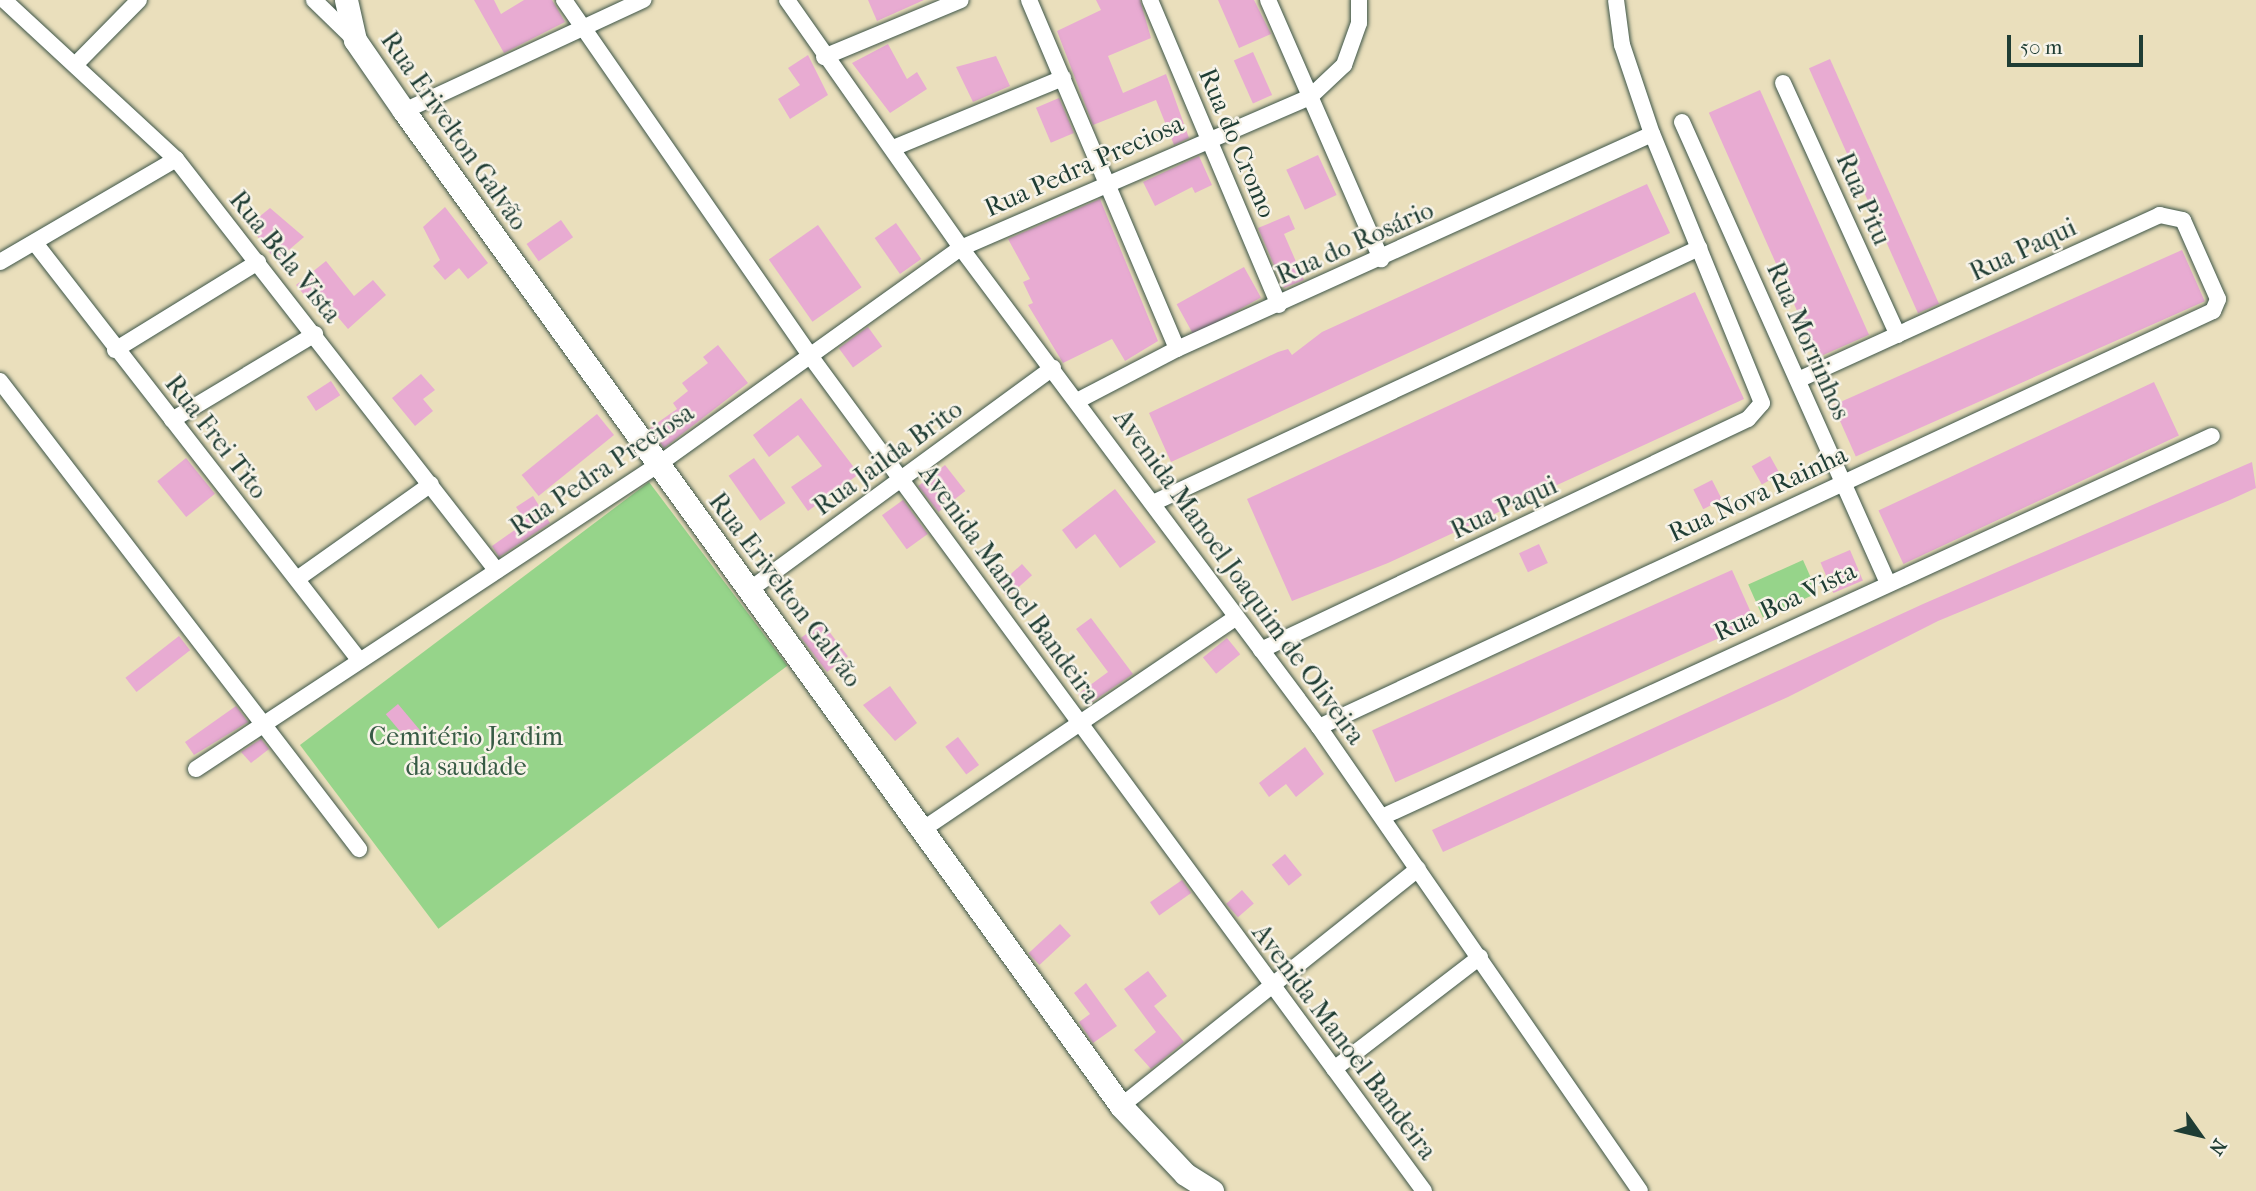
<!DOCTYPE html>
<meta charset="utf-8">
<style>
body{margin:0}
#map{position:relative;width:2256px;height:1191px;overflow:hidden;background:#eadfbc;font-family:"IM FELL French Canon",serif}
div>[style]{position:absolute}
.green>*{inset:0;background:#96d48a;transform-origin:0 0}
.building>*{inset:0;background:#e8abd2;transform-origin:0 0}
.roads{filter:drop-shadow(0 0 2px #3d5548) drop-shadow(0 0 2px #3d5548)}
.street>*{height:16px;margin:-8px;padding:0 8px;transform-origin:8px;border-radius:8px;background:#fff}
.secondary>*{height:23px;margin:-11.5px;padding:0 11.5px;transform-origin:11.5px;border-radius:11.5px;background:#fff}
span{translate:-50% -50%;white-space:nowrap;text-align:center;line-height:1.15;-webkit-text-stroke:5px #f7f3e8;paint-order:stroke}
.street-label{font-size:26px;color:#1f3d34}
.park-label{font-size:26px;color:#375b45}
.north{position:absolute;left:2165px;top:1100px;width:70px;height:70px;-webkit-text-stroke:5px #f7f3e8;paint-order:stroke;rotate:124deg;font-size:19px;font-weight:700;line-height:28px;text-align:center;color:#1f3d34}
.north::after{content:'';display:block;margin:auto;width:24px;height:32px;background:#1f3d34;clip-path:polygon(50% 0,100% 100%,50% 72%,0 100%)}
.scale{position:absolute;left:2007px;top:35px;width:136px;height:32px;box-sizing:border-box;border:4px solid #1f3d34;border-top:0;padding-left:9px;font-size:21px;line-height:24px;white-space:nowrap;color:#1f3d34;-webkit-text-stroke:5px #f7f3e8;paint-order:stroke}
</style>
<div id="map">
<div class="green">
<i style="left:649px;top:482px;width:230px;height:437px;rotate:53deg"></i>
<i style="left:1803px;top:560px;width:36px;height:60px;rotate:66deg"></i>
</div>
<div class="building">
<i style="clip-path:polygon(474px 0,494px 0,501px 14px,524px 0,552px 0,565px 22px,504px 53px)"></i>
<i style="clip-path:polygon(868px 0,924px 0,877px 21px)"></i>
<i style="clip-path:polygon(1096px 0,1140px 0,1151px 38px,1108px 56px,1123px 93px,1166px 74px,1189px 138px,1174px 145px,1156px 100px,1093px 125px,1057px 31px,1101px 10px)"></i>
<i style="clip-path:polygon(1218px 0,1254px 0,1271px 34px,1239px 48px)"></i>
<i style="clip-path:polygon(888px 44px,907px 79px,917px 72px,927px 89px,890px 113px,852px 63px)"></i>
<i style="left:1253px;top:52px;width:47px;height:21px;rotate:66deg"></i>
<i style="clip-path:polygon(808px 55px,828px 95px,790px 119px,778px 99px,800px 85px,788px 68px)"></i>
<i style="clip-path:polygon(996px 56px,1010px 86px,973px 102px,956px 67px)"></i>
<i style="left:1830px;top:59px;width:268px;height:23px;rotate:66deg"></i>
<i style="left:1760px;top:90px;width:268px;height:56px;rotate:66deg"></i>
<i style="left:1059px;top:98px;width:38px;height:25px;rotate:67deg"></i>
<i style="left:1318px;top:155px;width:44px;height:35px;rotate:65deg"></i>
<i style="clip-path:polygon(1199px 156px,1212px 185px,1195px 193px,1192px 187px,1155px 206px,1143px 182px)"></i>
<i style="clip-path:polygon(1647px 184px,1670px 233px,1171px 462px,1149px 413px,1278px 352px,1288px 349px,1292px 355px,1322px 332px)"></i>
<i style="clip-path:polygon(1100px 199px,1158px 341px,1125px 361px,1112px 339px,1063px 363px,1028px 305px,1033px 303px,1023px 282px,1030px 279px,1008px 239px)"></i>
<i style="clip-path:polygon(445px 207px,488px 263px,468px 279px,459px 268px,445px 280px,433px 266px,440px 260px,423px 227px)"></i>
<i style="clip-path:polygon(270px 208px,304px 237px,276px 261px,249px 225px)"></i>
<i style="clip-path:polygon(1289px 215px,1295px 229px,1284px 234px,1304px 280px,1284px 288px,1258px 228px)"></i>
<i style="left:561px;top:220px;width:21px;height:42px;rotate:55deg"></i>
<i style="left:896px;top:223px;width:44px;height:26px;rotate:55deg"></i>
<i style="left:818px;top:225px;width:76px;height:60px;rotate:55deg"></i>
<i style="left:2182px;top:250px;width:56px;height:382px;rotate:66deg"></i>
<i style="clip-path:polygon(326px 261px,354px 296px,373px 280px,386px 295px,348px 329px,319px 295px,310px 302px,296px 285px)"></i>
<i style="left:1244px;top:267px;width:35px;height:77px;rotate:61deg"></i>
<i style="clip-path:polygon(1695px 292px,1744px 399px,1388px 563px,1292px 601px,1247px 499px)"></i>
<i style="left:868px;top:327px;width:24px;height:36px;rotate:54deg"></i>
<i style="clip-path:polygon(718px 345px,748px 383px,664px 448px,650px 428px,677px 409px,673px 403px,688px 391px,682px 383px,708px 363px,703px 357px)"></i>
<i style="clip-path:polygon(421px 374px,435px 390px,423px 399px,433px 411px,415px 426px,392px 398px)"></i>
<i style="left:331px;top:381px;width:17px;height:29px;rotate:57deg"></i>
<i style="left:2154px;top:382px;width:59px;height:304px;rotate:65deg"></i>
<i style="clip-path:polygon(801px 398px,859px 474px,808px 511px,791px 487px,822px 466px,798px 435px,769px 457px,753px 435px)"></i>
<i style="left:597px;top:414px;width:27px;height:97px;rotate:51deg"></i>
<i style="left:1770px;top:456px;width:21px;height:21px;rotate:61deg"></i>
<i style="left:186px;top:458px;width:46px;height:37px;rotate:51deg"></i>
<i style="left:754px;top:458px;width:55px;height:31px;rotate:55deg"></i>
<i style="clip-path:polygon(2252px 462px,2256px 488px,2230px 500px,1938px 621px,1788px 697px,1443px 852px,1432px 830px,1923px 604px)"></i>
<i style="left:945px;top:465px;width:33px;height:34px;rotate:52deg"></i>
<i style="left:1712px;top:480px;width:22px;height:21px;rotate:63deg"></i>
<i style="clip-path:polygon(1115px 489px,1156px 542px,1120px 568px,1095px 534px,1076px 549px,1062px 530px)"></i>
<i style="clip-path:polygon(533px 496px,550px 523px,499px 557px,492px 546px,526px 522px,516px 507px)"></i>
<i style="left:903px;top:500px;width:42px;height:26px;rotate:54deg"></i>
<i style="left:1539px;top:544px;width:21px;height:22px;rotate:65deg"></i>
<i style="left:1850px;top:550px;width:33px;height:32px;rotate:67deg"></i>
<i style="left:1022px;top:564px;width:15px;height:33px;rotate:48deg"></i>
<i style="left:1732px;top:570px;width:57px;height:394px;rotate:66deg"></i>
<i style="clip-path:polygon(1091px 618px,1133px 674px,1086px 706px,1078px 694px,1108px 672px,1076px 629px)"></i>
<i style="left:822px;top:622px;width:43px;height:26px;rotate:53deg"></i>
<i style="left:179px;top:636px;width:18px;height:68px;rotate:52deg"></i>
<i style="left:1227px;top:638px;width:21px;height:31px;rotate:51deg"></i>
<i style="clip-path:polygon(890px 686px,917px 723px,895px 741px,863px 705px)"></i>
<i style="left:398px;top:704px;width:45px;height:16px;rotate:50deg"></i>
<i style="clip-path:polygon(236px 706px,248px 722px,194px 755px,185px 742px)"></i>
<i style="left:958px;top:737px;width:35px;height:16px;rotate:53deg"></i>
<i style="clip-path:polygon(261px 739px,269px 749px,251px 763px,241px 752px)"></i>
<i style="clip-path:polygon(1305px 747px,1324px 774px,1296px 797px,1286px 784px,1269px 797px,1259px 783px)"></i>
<i style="left:1285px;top:854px;width:27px;height:17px;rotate:51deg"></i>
<i style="left:1182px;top:880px;width:16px;height:39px;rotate:55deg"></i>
<i style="left:1242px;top:890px;width:18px;height:21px;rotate:49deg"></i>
<i style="left:1060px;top:924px;width:16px;height:43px;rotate:47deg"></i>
<i style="clip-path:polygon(1148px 971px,1167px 996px,1154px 1006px,1184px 1042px,1151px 1069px,1134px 1050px,1156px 1032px,1124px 989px)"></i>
<i style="clip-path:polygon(1086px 983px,1117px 1026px,1093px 1043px,1079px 1022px,1090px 1014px,1074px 993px)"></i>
</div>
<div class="roads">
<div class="street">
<i style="left:4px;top:0;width:234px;rotate:42.8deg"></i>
<i style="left:176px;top:159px;width:522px;rotate:52.08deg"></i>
<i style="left:314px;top:0;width:57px;rotate:44.3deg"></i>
<i style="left:564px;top:0;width:429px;rotate:55.3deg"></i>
<i style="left:808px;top:353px;width:1040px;rotate:53.68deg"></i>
<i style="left:787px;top:0;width:303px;rotate:54.9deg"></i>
<i style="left:961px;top:248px;width:598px;rotate:53.23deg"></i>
<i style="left:1319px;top:727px;width:564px;rotate:55.32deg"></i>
<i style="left:1029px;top:0;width:379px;rotate:67deg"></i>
<i style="left:1150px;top:0;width:331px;rotate:67.1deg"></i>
<i style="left:1268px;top:0;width:283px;rotate:66.4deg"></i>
<i style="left:824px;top:57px;width:148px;rotate:-22.6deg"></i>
<i style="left:75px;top:65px;width:91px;rotate:-45.4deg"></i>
<i style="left:1783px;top:83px;width:277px;rotate:65.5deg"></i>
<i style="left:404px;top:111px;width:264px;rotate:-24.9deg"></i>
<i style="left:1682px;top:122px;width:503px;rotate:65.93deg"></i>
<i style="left:893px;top:148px;width:184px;rotate:-22.4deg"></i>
<i style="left:35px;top:243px;width:529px;rotate:52.13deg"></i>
<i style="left:0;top:262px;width:204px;rotate:-30.3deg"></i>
<i style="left:115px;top:350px;width:168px;rotate:-31.6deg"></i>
<i style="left:0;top:381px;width:590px;rotate:52.51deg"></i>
<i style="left:1079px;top:400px;width:110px;rotate:-27.5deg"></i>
<i style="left:1177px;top:349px;width:521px;rotate:-24.35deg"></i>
<i style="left:172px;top:420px;width:167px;rotate:-31deg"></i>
<i style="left:1153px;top:503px;width:603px;rotate:-25.03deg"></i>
<i style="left:297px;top:579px;width:164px;rotate:-35.3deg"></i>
<i style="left:752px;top:588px;width:373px;rotate:-36.2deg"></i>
<i style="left:1261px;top:650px;width:539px;rotate:-25.38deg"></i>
<i style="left:1748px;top:419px;width:21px;rotate:-49deg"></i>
<i style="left:1762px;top:403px;width:291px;rotate:-112.2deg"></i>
<i style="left:1652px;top:134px;width:94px;rotate:-108.6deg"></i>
<i style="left:1622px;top:45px;width:45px;rotate:-97.6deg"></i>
<i style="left:1319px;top:727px;width:986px;rotate:-24.95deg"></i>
<i style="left:2213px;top:311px;width:13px;rotate:-67deg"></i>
<i style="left:2218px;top:299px;width:86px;rotate:-113.9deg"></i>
<i style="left:2183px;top:220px;width:24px;rotate:-168deg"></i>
<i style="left:2160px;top:215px;width:396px;rotate:155.5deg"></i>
<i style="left:196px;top:769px;width:551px;rotate:-33.37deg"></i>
<i style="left:656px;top:466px;width:375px;rotate:-35.6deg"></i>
<i style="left:961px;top:248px;width:380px;rotate:-23.4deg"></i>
<i style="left:1310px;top:97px;width:47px;rotate:-43.3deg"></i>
<i style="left:1344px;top:65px;width:45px;rotate:-70.3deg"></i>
<i style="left:1359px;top:23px;width:23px;rotate:-90deg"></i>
<i style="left:1382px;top:817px;width:913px;rotate:-24.66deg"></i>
<i style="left:925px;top:828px;width:374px;rotate:-34.1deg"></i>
<i style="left:1334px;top:1069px;width:184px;rotate:-37.5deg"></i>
<i style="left:1121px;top:1106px;width:380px;rotate:-38.6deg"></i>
</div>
<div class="secondary">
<i style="left:346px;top:0;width:41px;rotate:77.3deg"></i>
<i style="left:355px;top:40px;width:86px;rotate:55.4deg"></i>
<i style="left:404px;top:111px;width:1226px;rotate:54.22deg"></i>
<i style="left:1121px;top:1106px;width:93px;rotate:46.7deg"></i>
<i style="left:1185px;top:1174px;width:32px;rotate:32deg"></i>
</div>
</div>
<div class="street-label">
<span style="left:454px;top:131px;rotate:55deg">Rua Erivelton Galvão</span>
<span style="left:1237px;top:143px;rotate:67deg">Rua do Cromo</span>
<span style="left:1084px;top:166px;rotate:-24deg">Rua Pedra Preciosa</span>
<span style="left:1863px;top:199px;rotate:66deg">Rua Pitu</span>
<span style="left:1355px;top:243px;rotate:-24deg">Rua do Rosário</span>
<span style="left:2023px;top:250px;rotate:-25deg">Rua Paqui</span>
<span style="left:285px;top:257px;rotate:51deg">Rua Bela Vista</span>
<span style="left:1808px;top:341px;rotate:66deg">Rua Morrinhos</span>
<span style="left:216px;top:437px;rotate:52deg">Rua Frei Tito</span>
<span style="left:888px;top:458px;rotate:-36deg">Rua Jailda Brito</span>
<span style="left:602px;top:470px;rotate:-34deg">Rua Pedra Preciosa</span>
<span style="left:1758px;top:494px;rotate:-25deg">Rua Nova Rainha</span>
<span style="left:1504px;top:508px;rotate:-25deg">Rua Paqui</span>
<span style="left:1239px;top:577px;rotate:54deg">Avenida Manoel Joaquim de Oliveira</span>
<span style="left:1009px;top:584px;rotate:54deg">Avenida Manoel Bandeira</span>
<span style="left:785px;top:590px;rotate:53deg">Rua Erivelton Galvão</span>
<span style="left:1785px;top:602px;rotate:-25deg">Rua Boa Vista</span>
<span style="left:1344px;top:1042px;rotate:53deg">Avenida Manoel Bandeira</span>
</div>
<div class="park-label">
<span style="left:466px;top:752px">Cemitério Jardim<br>da saudade</span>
</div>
<div class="north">N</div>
<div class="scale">50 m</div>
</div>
